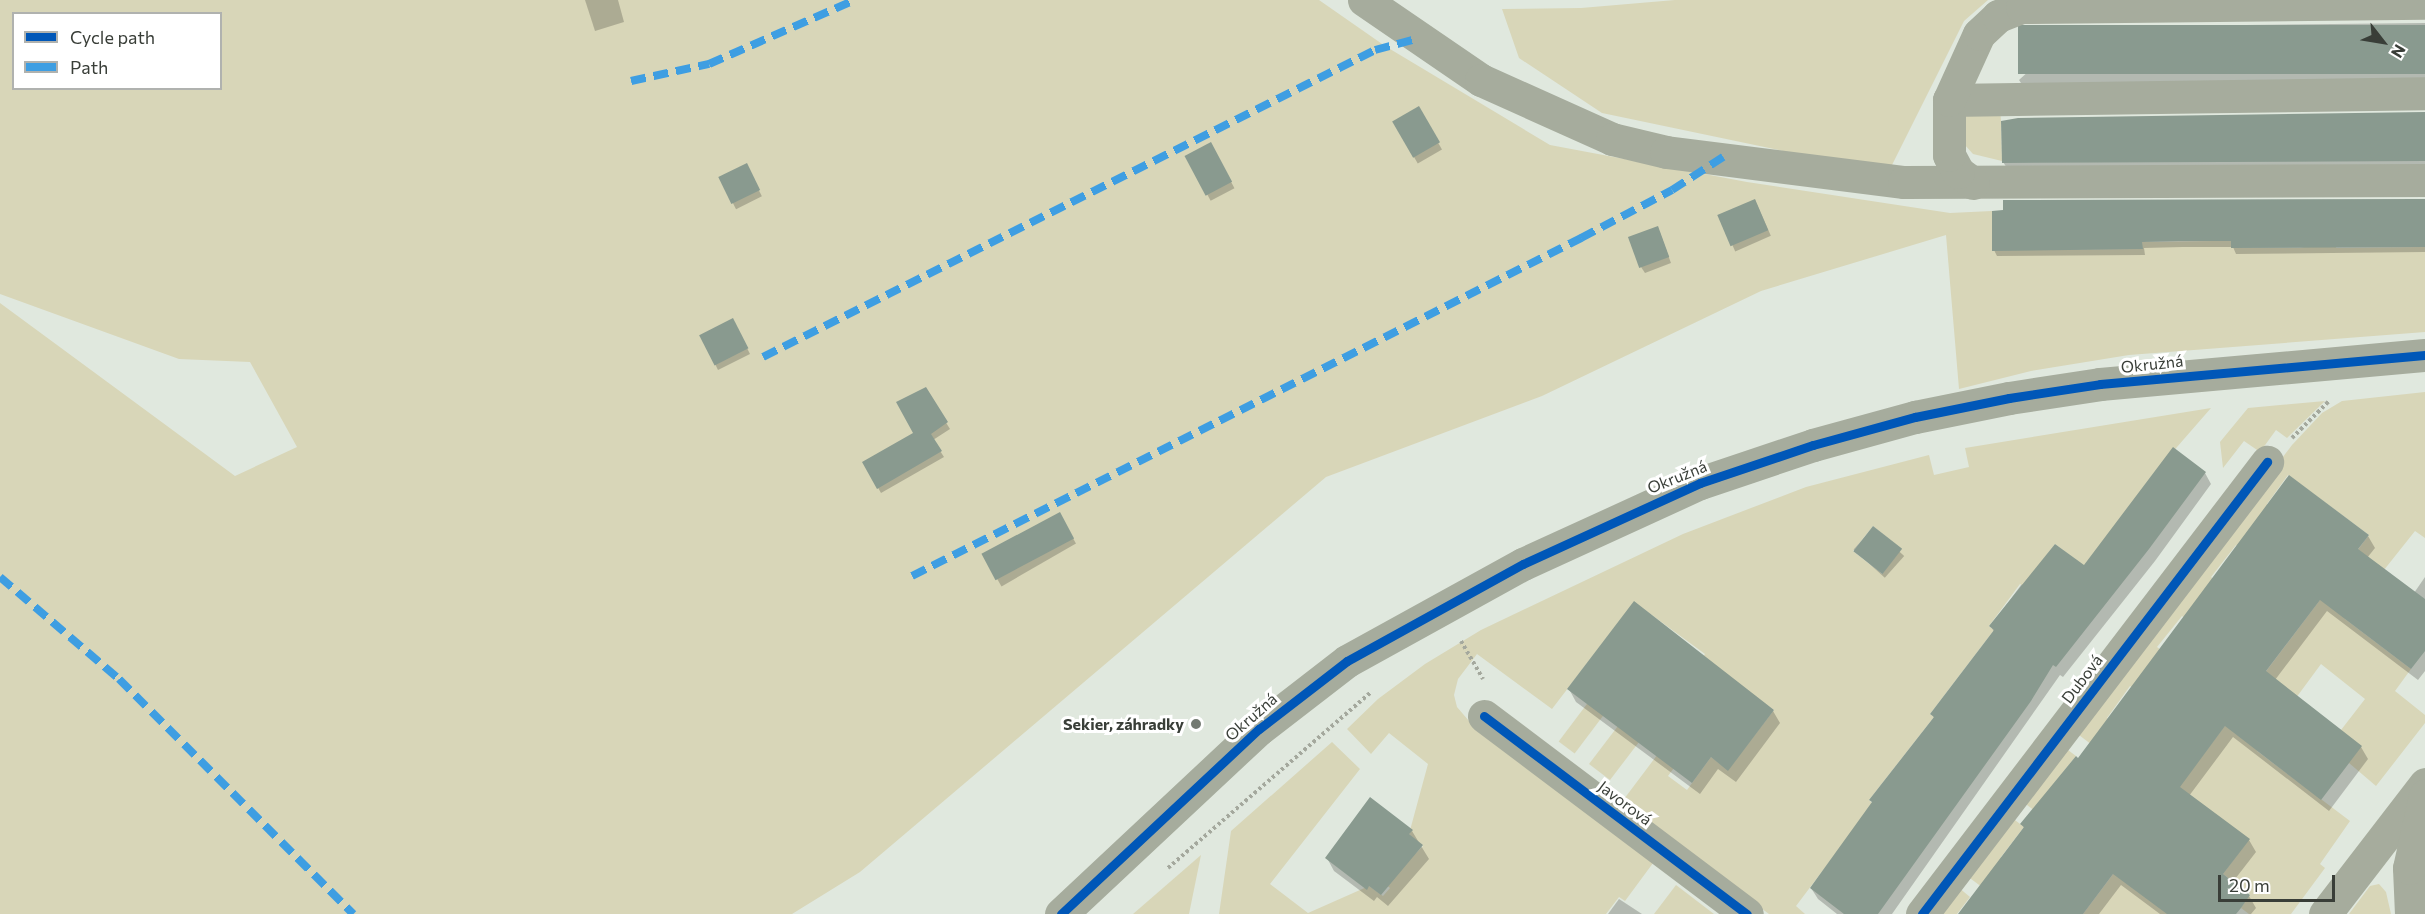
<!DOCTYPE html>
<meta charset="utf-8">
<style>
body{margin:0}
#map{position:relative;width:2425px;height:914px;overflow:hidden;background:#e0e8de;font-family:Commissioner,sans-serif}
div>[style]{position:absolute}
.green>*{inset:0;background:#d8d6b8;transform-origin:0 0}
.shadow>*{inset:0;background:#0003;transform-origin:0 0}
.building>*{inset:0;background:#899a8f;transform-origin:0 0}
.path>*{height:4px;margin-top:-2px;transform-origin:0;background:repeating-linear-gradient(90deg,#a4a89d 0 3px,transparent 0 6px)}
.minor>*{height:33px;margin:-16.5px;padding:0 16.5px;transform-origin:16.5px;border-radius:16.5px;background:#a6ac9d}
.quiet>*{height:8px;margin-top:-4px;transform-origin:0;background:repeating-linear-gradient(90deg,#3e9ee2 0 15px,transparent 0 23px)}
.cycleway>*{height:9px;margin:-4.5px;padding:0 4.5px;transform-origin:4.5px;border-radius:4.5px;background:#0057b8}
.dots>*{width:16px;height:16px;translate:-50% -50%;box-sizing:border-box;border:3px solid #fff;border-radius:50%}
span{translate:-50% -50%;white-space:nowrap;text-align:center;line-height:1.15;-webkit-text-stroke:6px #fff;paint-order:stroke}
.street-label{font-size:16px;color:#393e38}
.poi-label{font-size:16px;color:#393e38;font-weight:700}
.right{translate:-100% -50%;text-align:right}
.legend{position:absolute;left:12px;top:12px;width:210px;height:78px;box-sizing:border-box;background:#fff;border:2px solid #b0b2af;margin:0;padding:8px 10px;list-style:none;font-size:18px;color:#393e38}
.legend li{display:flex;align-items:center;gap:12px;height:30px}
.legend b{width:30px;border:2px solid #b0b2af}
.north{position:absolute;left:2353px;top:12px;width:60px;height:60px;-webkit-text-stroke:4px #fff;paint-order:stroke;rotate:121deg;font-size:16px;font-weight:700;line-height:24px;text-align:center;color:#393e38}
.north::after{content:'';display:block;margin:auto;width:21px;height:27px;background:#393e38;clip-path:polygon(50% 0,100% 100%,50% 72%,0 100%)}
.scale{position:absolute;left:2218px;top:875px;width:117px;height:27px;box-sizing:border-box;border:3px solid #393e38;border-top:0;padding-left:8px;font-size:18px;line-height:21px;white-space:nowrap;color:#393e38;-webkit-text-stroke:4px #fff;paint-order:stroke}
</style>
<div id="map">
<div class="green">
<i style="clip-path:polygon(evenodd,0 0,1319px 0,1385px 46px,1550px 145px,1747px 182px,1950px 213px,1992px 211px,1992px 250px,2142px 249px,2142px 242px,2213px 241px,2231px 240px,2231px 248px,2300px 248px,2337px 239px,2336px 248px,2425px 247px,2425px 332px,2129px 355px,2031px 371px,1959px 389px,1946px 235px,1761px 291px,1542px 396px,1326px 477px,860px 872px,792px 914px,0 914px,0 303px,235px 476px,297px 447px,250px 362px,179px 359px,0 294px,0 0,14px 14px,220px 14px,220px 88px,14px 88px,14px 14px)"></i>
<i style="clip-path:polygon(1675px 0,1988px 0,1964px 21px,1888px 173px,1602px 113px,1519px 58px,1502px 9px,1581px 8px)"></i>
<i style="clip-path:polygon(2000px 109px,2001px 121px,2002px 161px,1973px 154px,1964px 144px,1964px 115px)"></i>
<i style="clip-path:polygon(2425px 392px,2425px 538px,2415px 531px,2345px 619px,2411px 669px,2395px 691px,2425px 715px,2425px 723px,2376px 786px,2349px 763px,2341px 730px,2365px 699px,2321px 664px,2257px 751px,2350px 821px,2320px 864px,2325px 868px,2291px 914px,2249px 914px,2241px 908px,2250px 894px,2223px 874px,2249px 839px,2167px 914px,2083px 914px,2369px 535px,2288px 475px,2267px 504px,2312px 538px,2281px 579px,2236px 545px,2211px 577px,2260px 615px,2232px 653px,2182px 616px,2157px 647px,2208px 685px,2178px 723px,2130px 686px,2107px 718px,2155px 755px,2112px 760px,2075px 732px,2292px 445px,2322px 413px,2342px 401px)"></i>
<i style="clip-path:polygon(2325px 401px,2287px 438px,2276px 430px,2260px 452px,2244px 441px,2223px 468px,2220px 442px,2248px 408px)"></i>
<i style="clip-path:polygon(evenodd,2211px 408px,2150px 478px,2108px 584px,2055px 544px,2023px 586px,2020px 584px,1989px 626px,1994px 630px,1930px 714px,1934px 717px,1869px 800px,1873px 804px,1796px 906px,1805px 914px,1769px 914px,1621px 803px,1676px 730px,1693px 742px,1668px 776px,1687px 790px,1711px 757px,1728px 770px,1774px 710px,1701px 660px,1705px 654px,1634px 602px,1552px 709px,1477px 654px,1458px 679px,1454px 695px,1457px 707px,1469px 721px,1656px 859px,1625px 901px,1619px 897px,1606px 914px,1219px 914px,1231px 831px,1332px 742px,1360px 769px,1270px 884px,1308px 913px,1369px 886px,1383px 896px,1390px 888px,1376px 877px,1402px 844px,1415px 854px,1423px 846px,1409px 834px,1428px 764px,1389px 733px,1371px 754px,1347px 729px,1378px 699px,1425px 664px,1481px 630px,1683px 534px,1806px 487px,1929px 455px,1934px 475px,1969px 467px,1965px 448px,2211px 408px,1873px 526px,1901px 549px,1882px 574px,1853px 551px,1873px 526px)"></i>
<i style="left:1599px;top:688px;width:20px;height:67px;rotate:37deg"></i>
<i style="clip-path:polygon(1637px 701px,1639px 742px,1610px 780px,1589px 764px)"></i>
<i style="clip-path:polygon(2064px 747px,2076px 756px,2052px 786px,2071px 863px,2024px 827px,2001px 857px,2050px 894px,1990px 893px,1967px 876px,2011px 817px,2024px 827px,2035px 811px,2023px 802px)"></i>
<i style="clip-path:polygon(1201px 855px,1189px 914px,1133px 914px)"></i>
<i style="clip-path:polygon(2379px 884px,2386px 892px,2391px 914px,2349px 914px,2370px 886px)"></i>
<i style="clip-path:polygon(1676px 885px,1714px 914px,1654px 914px)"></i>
<i style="clip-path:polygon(1958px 887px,1970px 897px,1957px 914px,1938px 914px)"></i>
</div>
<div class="shadow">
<i style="clip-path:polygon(585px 0,618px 0,624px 22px,595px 31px)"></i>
<i style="clip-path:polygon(2425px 23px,2425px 80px,2023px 86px,2019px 80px,2070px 33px,2071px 27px)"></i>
<i style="left:1418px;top:108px;width:48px;height:28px;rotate:60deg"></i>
<i style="clip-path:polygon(2425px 113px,2425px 167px,2007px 168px,2003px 162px)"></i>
<i style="left:1211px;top:144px;width:50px;height:27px;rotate:62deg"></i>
<i style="left:746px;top:165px;width:35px;height:29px;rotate:63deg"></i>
<i style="left:1755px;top:200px;width:39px;height:39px;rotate:66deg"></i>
<i style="clip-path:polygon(2425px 200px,2425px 252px,2236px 254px,2233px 247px,2183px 247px,2144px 248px,2145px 255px,1997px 256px,1994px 250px)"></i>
<i style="clip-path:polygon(1660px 233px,1671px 263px,1645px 273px,1641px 267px)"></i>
<i style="clip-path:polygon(736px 326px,750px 354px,718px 370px,701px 335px)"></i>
<i style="clip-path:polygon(925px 389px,950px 429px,933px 440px,944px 457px,881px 493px,864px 463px,915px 434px)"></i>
<i style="clip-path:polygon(2205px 473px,2211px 484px,2155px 561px,2063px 677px,2060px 675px,1892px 914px,1837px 914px,1818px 899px,1811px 888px,1873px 804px,1871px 800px,1934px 718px,1932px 714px,1994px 632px,1991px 626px,2021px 585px,2084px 567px)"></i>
<i style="left:1059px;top:514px;width:34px;height:86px;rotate:60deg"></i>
<i style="left:1873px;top:528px;width:42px;height:29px;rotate:42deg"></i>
<i style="clip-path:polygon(2368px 536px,2375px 548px,2367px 558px,2414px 593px,2425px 577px,2425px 671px,2418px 680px,2327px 611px,2275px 680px,2361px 747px,2368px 759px,2329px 811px,2233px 737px,2189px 796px,2249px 840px,2256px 852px,2232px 883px,2249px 896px,2256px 908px,2251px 914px,2160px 914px,2121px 885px,2099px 914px,1959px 914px,2024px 828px,2022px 825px,2078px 760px)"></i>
<i style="clip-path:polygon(1634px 603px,1773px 711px,1780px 723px,1736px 782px,1718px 769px,1700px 794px,1576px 702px,1569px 689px)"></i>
<i style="clip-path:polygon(1412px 831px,1429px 859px,1388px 906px,1377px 897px,1374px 901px,1334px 871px,1327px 858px)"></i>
<i style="clip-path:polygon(1619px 899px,1642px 914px,1608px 914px)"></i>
</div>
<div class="building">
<i style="left:2425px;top:25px;width:49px;height:407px;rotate:90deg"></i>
<i style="left:1419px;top:106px;width:42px;height:31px;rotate:60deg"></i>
<i style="clip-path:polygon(2425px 112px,2425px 161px,2002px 163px,2001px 121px,2018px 118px)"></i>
<i style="left:1211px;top:142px;width:45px;height:30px;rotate:62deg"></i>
<i style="left:747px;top:163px;width:30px;height:32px;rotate:64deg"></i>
<i style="left:1755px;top:199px;width:34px;height:41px;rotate:67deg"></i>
<i style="clip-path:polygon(2425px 199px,2425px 247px,2231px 248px,2231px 241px,2179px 241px,2142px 242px,2143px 249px,1992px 251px,1992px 211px,2003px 210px,2003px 200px)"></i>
<i style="left:1658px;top:226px;width:33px;height:32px;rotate:70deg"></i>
<i style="left:733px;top:318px;width:34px;height:38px;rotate:63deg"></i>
<i style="clip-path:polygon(926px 387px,948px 422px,931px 434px,942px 451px,877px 489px,862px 462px,913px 433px,896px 402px)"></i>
<i style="clip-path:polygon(2173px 447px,2206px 472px,2149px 549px,2056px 667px,2053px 665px,2031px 701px,1878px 914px,1844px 914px,1810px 888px,1872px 802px,1869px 800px,1934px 717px,1930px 714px,1994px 630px,1989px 626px,2055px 544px,2084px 565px)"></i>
<i style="clip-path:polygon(2289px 475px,2369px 535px,2358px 549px,2425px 599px,2425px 651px,2411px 669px,2320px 600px,2266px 671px,2362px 746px,2321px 800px,2225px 726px,2180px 787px,2250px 839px,2223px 874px,2250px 895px,2241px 908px,2236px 914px,2167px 914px,2113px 874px,2083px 914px,1958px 914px,2024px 827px,2020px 824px,2076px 756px,2078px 758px)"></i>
<i style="left:1060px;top:512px;width:30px;height:89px;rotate:62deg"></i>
<i style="left:1873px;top:526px;width:37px;height:32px;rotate:38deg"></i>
<i style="clip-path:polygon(1634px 601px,1774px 710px,1728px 771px,1711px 757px,1692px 783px,1567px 689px)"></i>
<i style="clip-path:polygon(1370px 797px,1413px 830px,1409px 834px,1423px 845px,1381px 895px,1369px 886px,1367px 890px,1325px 858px)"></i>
</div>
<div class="path">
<i style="left:2292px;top:438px;width:52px;rotate:-45deg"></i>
<i style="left:1461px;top:641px;width:44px;rotate:59.9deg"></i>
<i style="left:1168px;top:868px;width:269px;rotate:-40.9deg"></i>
</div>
<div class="minor">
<i style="left:1364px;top:0;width:142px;rotate:34.4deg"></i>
<i style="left:1481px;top:80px;width:144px;rotate:24.2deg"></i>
<i style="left:1612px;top:139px;width:56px;rotate:13.5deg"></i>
<i style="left:1666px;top:152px;width:240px;rotate:7.2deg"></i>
<i style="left:1904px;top:182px;width:521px;rotate:-0.22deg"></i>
<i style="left:1949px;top:100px;width:476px;rotate:-0.8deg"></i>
<i style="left:1973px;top:183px;width:19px;rotate:-144deg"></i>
<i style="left:1958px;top:172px;width:19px;rotate:-118deg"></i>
<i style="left:1949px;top:155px;width:55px;rotate:-90deg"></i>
<i style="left:1949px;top:100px;width:72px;rotate:-65.6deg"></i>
<i style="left:1979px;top:34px;width:26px;rotate:-43deg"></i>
<i style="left:1998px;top:16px;width:26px;rotate:-21deg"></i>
<i style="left:2022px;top:7px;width:403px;rotate:-0.6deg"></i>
<i style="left:1484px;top:716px;width:329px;rotate:37deg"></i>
<i style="left:1061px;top:914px;width:271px;rotate:-43.1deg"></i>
<i style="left:1259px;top:729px;width:111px;rotate:-37.7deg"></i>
<i style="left:1347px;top:661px;width:201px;rotate:-28.9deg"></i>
<i style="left:1523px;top:564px;width:195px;rotate:-24.6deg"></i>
<i style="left:1700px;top:483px;width:119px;rotate:-18.6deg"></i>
<i style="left:1813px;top:445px;width:106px;rotate:-15.4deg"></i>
<i style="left:1915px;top:417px;width:96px;rotate:-11.4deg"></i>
<i style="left:2009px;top:398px;width:92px;rotate:-8.7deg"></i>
<i style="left:2100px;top:384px;width:326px;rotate:-5.1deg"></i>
<i style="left:1922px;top:914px;width:569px;rotate:-52.65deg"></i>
<i style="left:2325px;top:914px;width:164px;rotate:-52.4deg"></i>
<i style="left:2411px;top:914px;width:46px;rotate:-92.5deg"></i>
<i style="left:2409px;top:868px;width:74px;rotate:-77.5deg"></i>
</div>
<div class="quiet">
<i style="left:631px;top:81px;width:80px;rotate:-12.3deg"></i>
<i style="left:709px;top:64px;width:159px;rotate:-23.7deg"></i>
<i style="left:763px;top:357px;width:685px;rotate:-26.64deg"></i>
<i style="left:1375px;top:50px;width:42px;rotate:-15deg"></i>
<i style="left:912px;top:576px;width:750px;rotate:-26.8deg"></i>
<i style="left:1581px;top:238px;width:103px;rotate:-27.8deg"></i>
<i style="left:1672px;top:190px;width:61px;rotate:-32.9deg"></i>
<i style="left:0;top:577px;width:157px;rotate:40.6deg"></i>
<i style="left:119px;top:679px;width:332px;rotate:45.1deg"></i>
</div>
<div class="cycleway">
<i style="left:1484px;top:716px;width:329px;rotate:37deg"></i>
<i style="left:1061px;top:914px;width:271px;rotate:-43.1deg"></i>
<i style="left:1259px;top:729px;width:111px;rotate:-37.7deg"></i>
<i style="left:1347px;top:661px;width:201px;rotate:-28.9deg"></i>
<i style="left:1523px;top:564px;width:195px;rotate:-24.6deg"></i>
<i style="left:1700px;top:483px;width:119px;rotate:-18.6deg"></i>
<i style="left:1813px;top:445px;width:106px;rotate:-15.4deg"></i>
<i style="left:1915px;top:417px;width:96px;rotate:-11.4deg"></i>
<i style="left:2009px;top:398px;width:92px;rotate:-8.7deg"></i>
<i style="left:2100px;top:384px;width:326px;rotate:-5.1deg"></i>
<i style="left:1922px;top:914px;width:569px;rotate:-52.65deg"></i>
</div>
<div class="dots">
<i style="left:1196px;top:724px;background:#737a72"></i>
</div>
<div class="street-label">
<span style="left:2152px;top:364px;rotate:-6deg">Okružná</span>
<span style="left:1677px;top:477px;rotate:-22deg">Okružná</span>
<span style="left:2082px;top:679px;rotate:-53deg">Dubová</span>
<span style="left:1251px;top:717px;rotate:-41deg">Okružná</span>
<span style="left:1625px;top:803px;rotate:37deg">Javorová</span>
</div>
<div class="poi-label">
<span class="right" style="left:1184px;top:724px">Sekier, záhradky</span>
</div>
<ul class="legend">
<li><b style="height:8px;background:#0057b8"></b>Cycle path</li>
<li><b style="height:8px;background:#3e9ee2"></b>Path</li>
</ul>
<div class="north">N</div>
<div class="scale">20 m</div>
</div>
